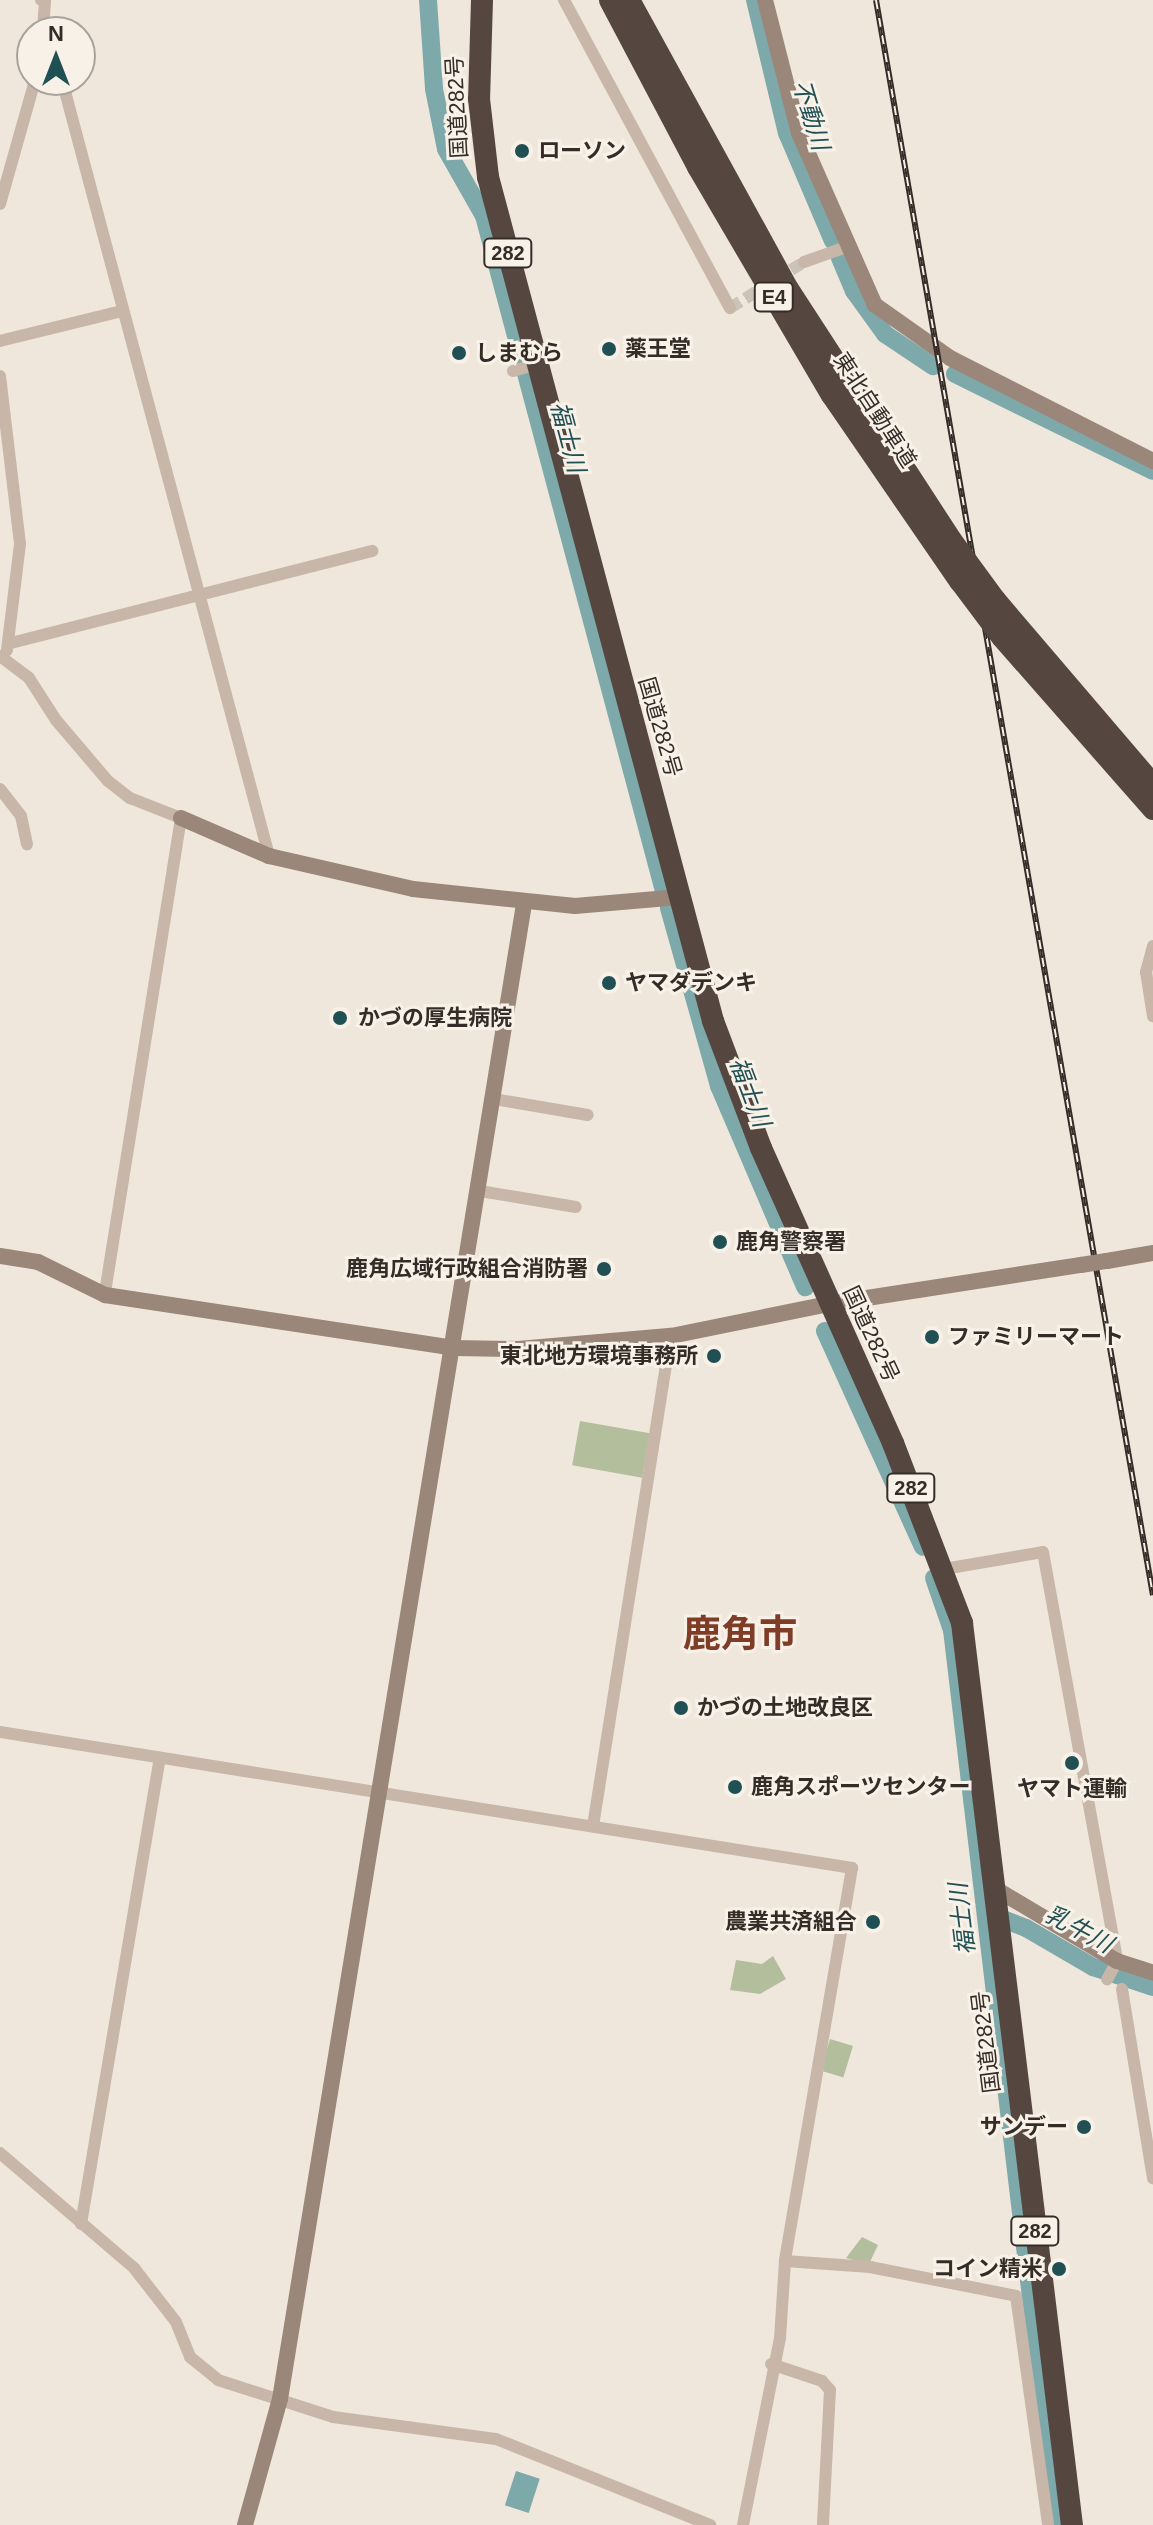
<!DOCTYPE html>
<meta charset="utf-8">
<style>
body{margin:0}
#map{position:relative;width:1153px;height:2525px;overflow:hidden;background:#f0e7dc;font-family:Helvetica,"Noto Sans JP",sans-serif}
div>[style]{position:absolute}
.green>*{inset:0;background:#b3be9d;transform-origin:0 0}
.water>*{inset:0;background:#7da9ab;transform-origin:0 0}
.river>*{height:18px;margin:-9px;padding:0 9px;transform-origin:9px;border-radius:9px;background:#7da9ab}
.street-tunnel>*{height:12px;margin-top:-6px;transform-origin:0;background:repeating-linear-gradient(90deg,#cbc2b8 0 12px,transparent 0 18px)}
.street>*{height:12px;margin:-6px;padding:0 6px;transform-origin:6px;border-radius:6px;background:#c8b7a9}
.secondary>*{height:16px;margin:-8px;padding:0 8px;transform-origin:8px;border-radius:8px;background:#9b867a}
.highway>*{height:22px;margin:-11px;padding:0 11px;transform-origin:11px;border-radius:11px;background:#554740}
.rail>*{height:6px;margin-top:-3px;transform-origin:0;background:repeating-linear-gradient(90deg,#f8f1e8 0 9px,#352c28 0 18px);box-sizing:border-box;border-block:2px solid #352c28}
.secondary-bridge>*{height:16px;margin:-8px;padding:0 8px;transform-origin:8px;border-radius:8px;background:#9b867a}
.highway-bridge>*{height:22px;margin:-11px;padding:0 11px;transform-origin:11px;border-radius:11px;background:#554740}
.dots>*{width:22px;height:22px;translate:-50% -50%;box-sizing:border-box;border:4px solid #f8f1e8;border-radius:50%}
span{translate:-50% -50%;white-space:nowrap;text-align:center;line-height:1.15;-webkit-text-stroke:6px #f8f1e8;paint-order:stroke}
.shield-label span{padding:2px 6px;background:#f8f1e8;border:2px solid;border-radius:6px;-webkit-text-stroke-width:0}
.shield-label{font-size:20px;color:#352c28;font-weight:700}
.street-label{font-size:22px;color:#352c28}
.poi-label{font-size:22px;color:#352c28;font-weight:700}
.left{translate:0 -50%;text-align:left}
.right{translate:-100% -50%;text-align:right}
.water-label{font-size:24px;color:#215054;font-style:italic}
.town-label{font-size:38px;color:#7f3c27;font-weight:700}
.north{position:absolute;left:16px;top:16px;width:80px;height:80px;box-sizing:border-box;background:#f8f1e8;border:2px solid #aaa29b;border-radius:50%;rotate:0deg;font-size:22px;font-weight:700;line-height:32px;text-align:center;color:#352c28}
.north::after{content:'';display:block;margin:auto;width:28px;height:36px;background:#215054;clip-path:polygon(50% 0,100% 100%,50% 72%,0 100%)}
</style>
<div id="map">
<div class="green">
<i style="left:580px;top:1421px;width:71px;height:45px;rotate:10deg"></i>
<i style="clip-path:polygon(773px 1956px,786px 1979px,760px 1994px,730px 1990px,736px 1960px,762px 1964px)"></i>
<i style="left:830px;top:2039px;width:24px;height:33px;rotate:17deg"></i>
<i style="clip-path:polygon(862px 2237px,878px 2245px,869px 2264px,846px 2258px)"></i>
</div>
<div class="water">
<i style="left:516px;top:2471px;width:25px;height:36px;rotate:18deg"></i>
</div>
<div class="river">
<i style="left:428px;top:0;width:89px;rotate:86.1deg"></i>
<i style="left:434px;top:89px;width:61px;rotate:78.7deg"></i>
<i style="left:446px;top:149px;width:77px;rotate:60.4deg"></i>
<i style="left:484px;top:216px;width:699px;rotate:75.07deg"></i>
<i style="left:755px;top:0;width:137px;rotate:76.5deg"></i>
<i style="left:787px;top:133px;width:117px;rotate:66.9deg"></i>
<i style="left:840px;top:258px;width:36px;rotate:67deg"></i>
<i style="left:854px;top:291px;width:53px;rotate:54.2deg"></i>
<i style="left:885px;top:334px;width:58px;rotate:33.7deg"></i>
<i style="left:955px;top:374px;width:220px;rotate:26.1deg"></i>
<i style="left:669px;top:908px;width:185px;rotate:74.3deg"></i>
<i style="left:719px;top:1086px;width:219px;rotate:66.8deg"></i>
<i style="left:825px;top:1331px;width:237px;rotate:65.6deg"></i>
<i style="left:934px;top:1578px;width:55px;rotate:70.9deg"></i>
<i style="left:952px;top:1630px;width:901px;rotate:83.25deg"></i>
<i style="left:987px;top:1913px;width:42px;rotate:21deg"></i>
<i style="left:1026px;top:1928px;width:78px;rotate:30.2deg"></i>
<i style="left:1093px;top:1967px;width:63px;rotate:18.4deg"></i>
</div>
<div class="street-tunnel">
<i style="left:730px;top:308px;width:87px;rotate:-31.9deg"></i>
</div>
<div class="street">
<i style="left:41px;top:0;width:4px;rotate:14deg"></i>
<i style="left:45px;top:1px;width:31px;rotate:94deg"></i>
<i style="left:564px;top:0;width:350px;rotate:61.7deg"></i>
<i style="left:62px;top:80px;width:803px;rotate:75.06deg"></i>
<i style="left:0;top:204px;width:129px;rotate:-74.2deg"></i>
<i style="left:804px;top:262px;width:48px;rotate:-19.6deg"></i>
<i style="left:0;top:341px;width:126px;rotate:-13.8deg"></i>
<i style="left:513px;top:371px;width:25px;rotate:-16deg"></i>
<i style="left:0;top:376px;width:169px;rotate:83.2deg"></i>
<i style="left:20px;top:544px;width:107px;rotate:97deg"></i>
<i style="left:11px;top:643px;width:373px;rotate:-14.3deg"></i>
<i style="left:0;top:656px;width:36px;rotate:37deg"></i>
<i style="left:29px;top:678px;width:50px;rotate:57.3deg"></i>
<i style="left:56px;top:720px;width:80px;rotate:49.6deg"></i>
<i style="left:108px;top:781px;width:28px;rotate:38deg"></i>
<i style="left:130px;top:798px;width:55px;rotate:21.4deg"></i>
<i style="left:181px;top:818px;width:483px;rotate:99.1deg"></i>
<i style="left:0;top:789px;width:34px;rotate:52deg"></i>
<i style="left:21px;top:816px;width:29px;rotate:78deg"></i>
<i style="left:1153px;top:946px;width:27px;rotate:105deg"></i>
<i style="left:1146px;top:972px;width:45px;rotate:81deg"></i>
<i style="left:494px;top:1099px;width:95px;rotate:9.7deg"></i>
<i style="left:480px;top:1191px;width:97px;rotate:9.5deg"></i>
<i style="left:944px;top:1569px;width:100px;rotate:-9.7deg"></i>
<i style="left:1043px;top:1552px;width:416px;rotate:79.7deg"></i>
<i style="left:1117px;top:1961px;width:21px;rotate:118deg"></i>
<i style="left:0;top:1732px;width:863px;rotate:9.07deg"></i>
<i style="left:852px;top:1868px;width:399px;rotate:99.7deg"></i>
<i style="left:785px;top:2261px;width:77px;rotate:93.7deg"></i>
<i style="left:780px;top:2338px;width:191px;rotate:101.2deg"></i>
<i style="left:593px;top:1826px;width:496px;rotate:-81deg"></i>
<i style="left:1122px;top:1989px;width:192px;rotate:80.7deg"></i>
<i style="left:0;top:2153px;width:177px;rotate:40.6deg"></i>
<i style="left:134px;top:2268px;width:68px;rotate:52.1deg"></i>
<i style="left:176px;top:2322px;width:38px;rotate:68deg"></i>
<i style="left:190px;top:2357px;width:36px;rotate:39deg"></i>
<i style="left:218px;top:2380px;width:121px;rotate:17.8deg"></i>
<i style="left:333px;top:2417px;width:164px;rotate:7.7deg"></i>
<i style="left:496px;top:2439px;width:231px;rotate:21.9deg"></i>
<i style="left:81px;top:2224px;width:472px;rotate:-80.4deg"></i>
<i style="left:785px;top:2261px;width:85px;rotate:4deg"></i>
<i style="left:870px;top:2267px;width:149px;rotate:11.2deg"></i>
<i style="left:1016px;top:2296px;width:231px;rotate:82deg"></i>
<i style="left:771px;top:2364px;width:54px;rotate:18.4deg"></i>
<i style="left:822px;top:2381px;width:12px;rotate:48deg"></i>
<i style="left:830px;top:2390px;width:135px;rotate:93deg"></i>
</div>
<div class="secondary">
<i style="left:765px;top:0;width:137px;rotate:75.7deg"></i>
<i style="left:799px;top:133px;width:188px;rotate:66.2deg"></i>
<i style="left:875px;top:305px;width:92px;rotate:35.2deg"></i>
<i style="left:950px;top:358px;width:228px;rotate:26.9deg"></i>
<i style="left:181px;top:818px;width:96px;rotate:23.4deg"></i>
<i style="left:269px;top:856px;width:148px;rotate:12.9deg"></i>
<i style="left:413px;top:889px;width:163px;rotate:6deg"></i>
<i style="left:575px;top:906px;width:105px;rotate:-4.9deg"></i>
<i style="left:0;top:1256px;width:38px;rotate:9deg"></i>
<i style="left:38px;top:1262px;width:75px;rotate:26.2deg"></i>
<i style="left:105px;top:1295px;width:353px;rotate:8.6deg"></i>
<i style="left:454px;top:1348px;width:64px;rotate:0.9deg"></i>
<i style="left:518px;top:1349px;width:154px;rotate:-4.9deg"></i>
<i style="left:671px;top:1336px;width:160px;rotate:-11.5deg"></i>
<i style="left:828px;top:1304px;width:256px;rotate:-8.8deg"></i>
<i style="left:1107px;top:1261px;width:47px;rotate:-9.9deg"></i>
<i style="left:994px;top:1888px;width:143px;rotate:30.7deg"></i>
<i style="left:1117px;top:1961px;width:38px;rotate:18deg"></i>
<i style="left:245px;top:2525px;width:131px;rotate:-74.5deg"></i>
<i style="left:280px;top:2399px;width:1515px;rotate:-80.73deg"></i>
</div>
<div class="highway">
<i style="left:482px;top:0;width:99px;rotate:91.7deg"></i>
<i style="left:479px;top:99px;width:79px;rotate:83.4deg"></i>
<i style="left:488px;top:177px;width:873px;rotate:75.07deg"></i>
<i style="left:713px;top:1021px;width:136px;rotate:69.3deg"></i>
<i style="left:761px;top:1148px;width:323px;rotate:65.9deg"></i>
<i style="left:893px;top:1443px;width:193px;rotate:69deg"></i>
<i style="left:962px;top:1623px;width:909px;rotate:83.05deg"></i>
<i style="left:610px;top:0;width:189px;rotate:62.2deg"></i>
<i style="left:698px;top:167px;width:264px;rotate:59.6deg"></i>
<i style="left:832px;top:395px;width:226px;rotate:55.5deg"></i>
<i style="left:629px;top:0;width:330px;rotate:61.2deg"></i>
<i style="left:788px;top:289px;width:299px;rotate:57deg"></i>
<i style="left:995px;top:600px;width:243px;rotate:49.5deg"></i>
<i style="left:1002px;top:637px;width:229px;rotate:48.7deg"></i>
</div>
<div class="rail">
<i style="left:876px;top:0;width:1619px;rotate:80.15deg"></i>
</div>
<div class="secondary-bridge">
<i style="left:1081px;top:1265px;width:26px;rotate:-9deg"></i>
</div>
<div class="highway-bridge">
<i style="left:951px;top:540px;width:74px;rotate:53.7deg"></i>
<i style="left:960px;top:581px;width:70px;rotate:53.1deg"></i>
</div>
<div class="dots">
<i style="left:522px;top:151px;background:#215054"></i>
<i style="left:609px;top:349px;background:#215054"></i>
<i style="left:459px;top:353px;background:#215054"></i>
<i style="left:609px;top:983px;background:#215054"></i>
<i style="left:340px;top:1018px;background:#215054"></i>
<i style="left:720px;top:1242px;background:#215054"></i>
<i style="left:604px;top:1269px;background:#215054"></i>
<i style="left:932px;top:1337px;background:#215054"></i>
<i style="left:714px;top:1356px;background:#215054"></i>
<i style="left:681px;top:1708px;background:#215054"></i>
<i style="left:1072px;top:1763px;background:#215054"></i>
<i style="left:735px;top:1787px;background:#215054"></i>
<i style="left:873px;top:1922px;background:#215054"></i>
<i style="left:1084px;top:2127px;background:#215054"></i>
<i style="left:1059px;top:2269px;background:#215054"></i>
</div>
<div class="shield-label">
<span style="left:508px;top:253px">282</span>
<span style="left:774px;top:297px">E4</span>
<span style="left:911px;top:1488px">282</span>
<span style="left:1035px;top:2231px">282</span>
</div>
<div class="street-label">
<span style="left:457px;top:107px;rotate:-93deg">国道282号</span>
<span style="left:875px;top:410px;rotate:57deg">東北自動車道</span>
<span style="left:660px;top:727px;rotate:74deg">国道282号</span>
<span style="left:871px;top:1334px;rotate:65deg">国道282号</span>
<span style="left:986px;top:2042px;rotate:-97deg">国道282号</span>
</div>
<div class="poi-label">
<span class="left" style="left:538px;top:151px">ローソン</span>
<span class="left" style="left:625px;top:349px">薬王堂</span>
<span class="left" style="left:475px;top:353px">しまむら</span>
<span class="left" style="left:625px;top:983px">ヤマダデンキ</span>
<span class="left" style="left:358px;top:1018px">かづの厚生病院</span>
<span class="left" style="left:736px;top:1242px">鹿角警察署</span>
<span class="right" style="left:588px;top:1269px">鹿角広域行政組合消防署</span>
<span class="left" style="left:948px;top:1337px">ファミリーマート</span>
<span class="right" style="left:698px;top:1356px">東北地方環境事務所</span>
<span class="left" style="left:697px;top:1708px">かづの土地改良区</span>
<span class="left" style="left:751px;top:1787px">鹿角スポーツセンター</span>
<span style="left:1072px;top:1789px">ヤマト運輸</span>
<span class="right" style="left:857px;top:1922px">農業共済組合</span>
<span class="right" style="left:1068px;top:2127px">サンデー</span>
<span class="right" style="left:1043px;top:2269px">コイン精米</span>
</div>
<div class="water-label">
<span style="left:811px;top:115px;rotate:73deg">不動川</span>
<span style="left:568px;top:437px;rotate:75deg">福士川</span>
<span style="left:750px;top:1092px;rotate:69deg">福士川</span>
<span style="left:962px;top:1919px;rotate:-97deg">福士川</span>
<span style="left:1079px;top:1929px;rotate:28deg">乳牛川</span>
</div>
<div class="town-label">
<span style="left:740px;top:1635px">鹿角市</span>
</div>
<div class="north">N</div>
</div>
